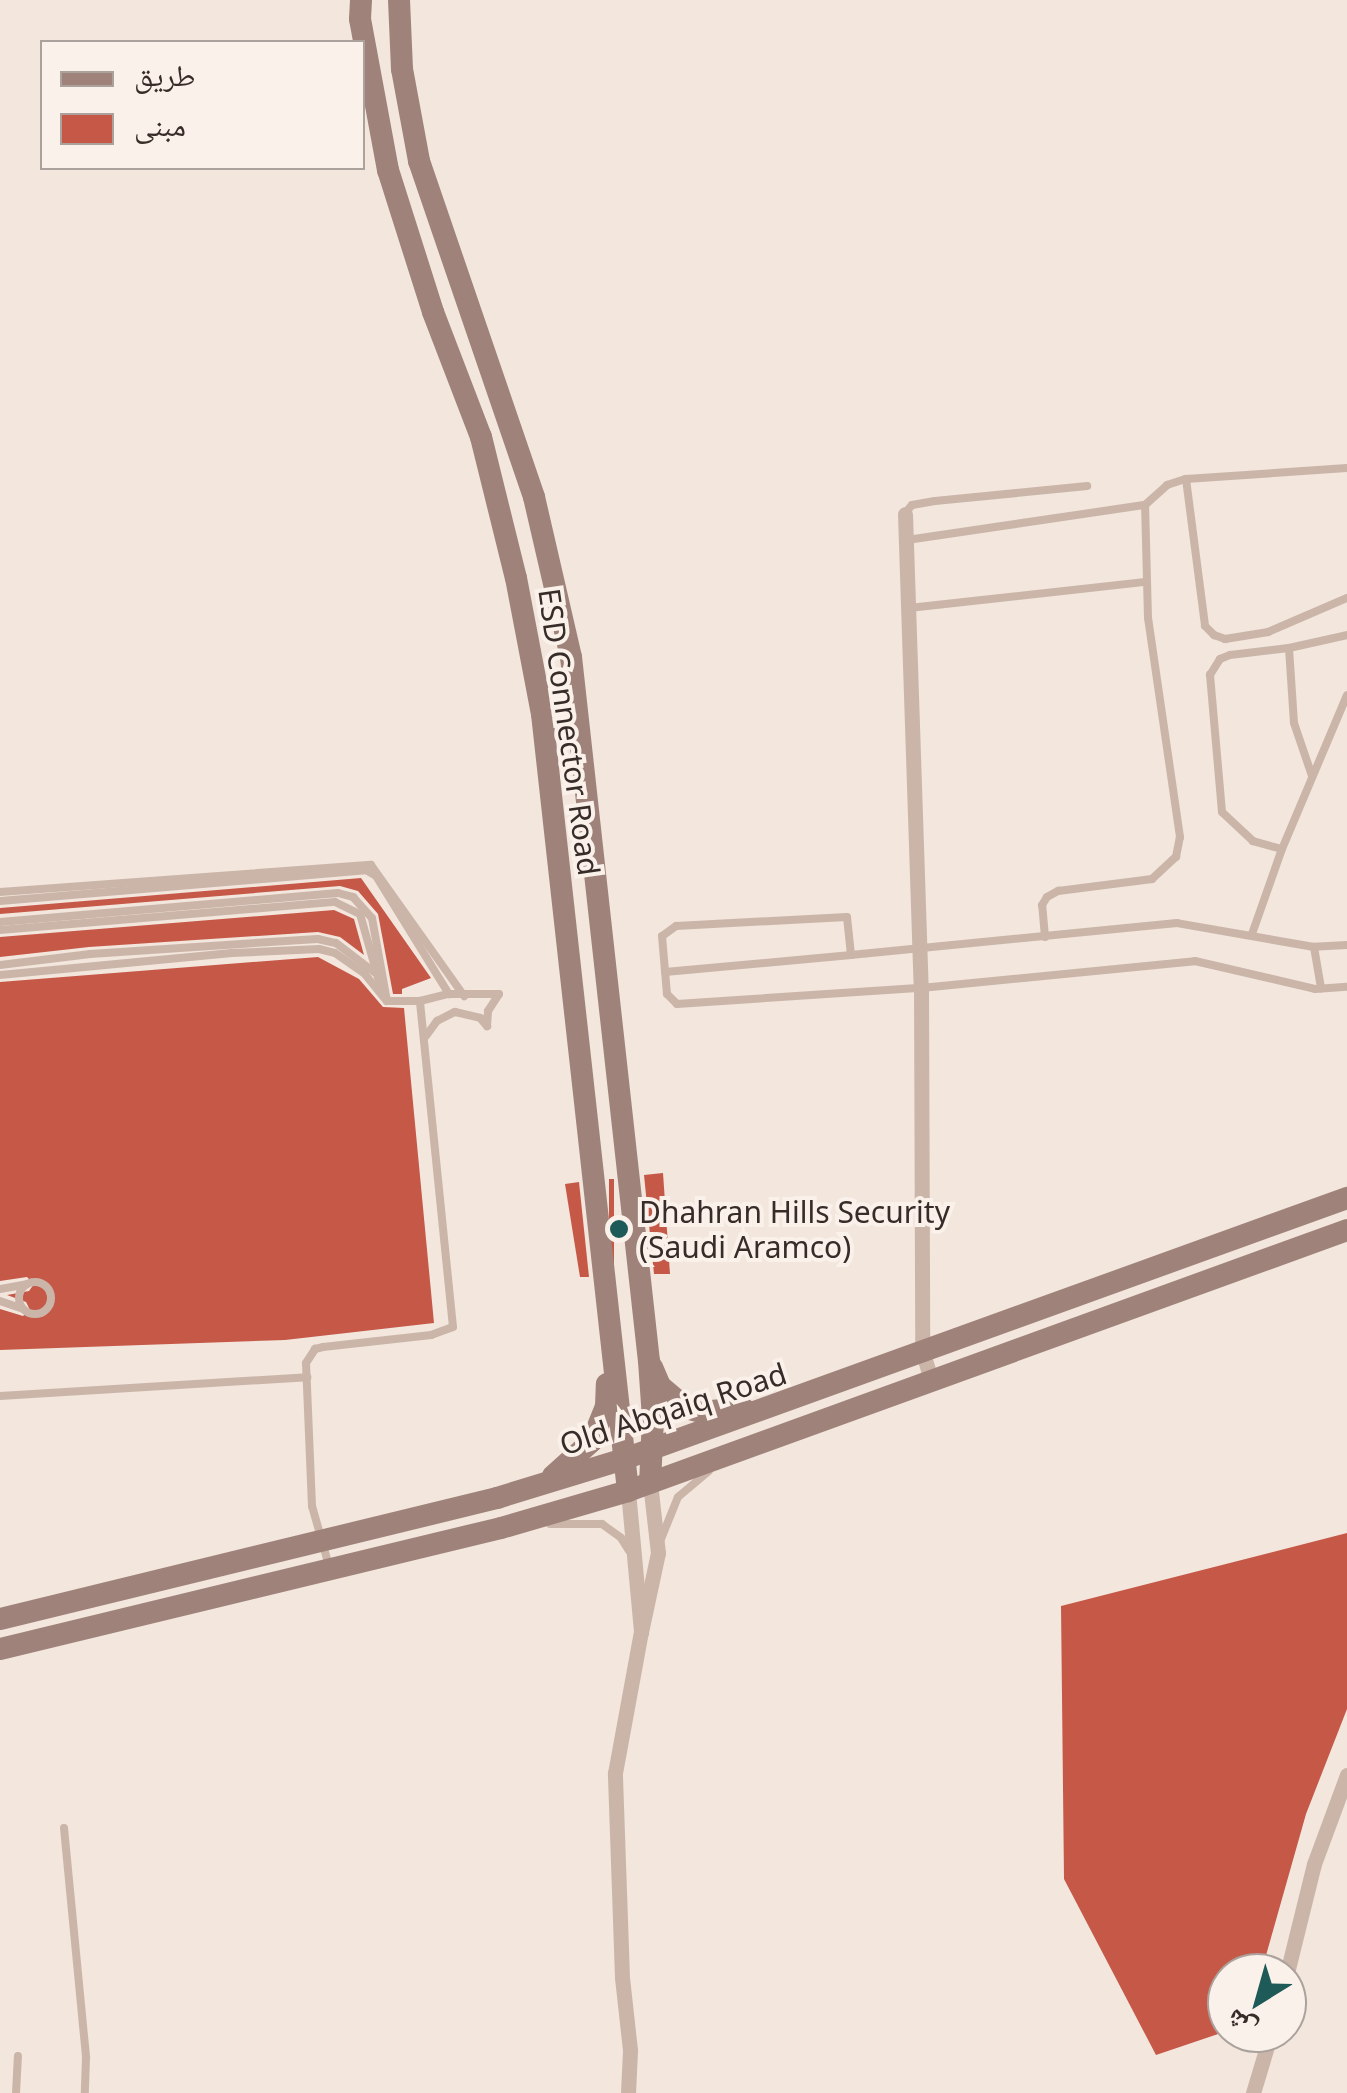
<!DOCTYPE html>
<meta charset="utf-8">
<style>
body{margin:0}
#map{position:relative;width:1347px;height:2093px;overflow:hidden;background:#f2e6dd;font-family:"Noto Sans","Noto Naskh Arabic",sans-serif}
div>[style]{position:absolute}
.building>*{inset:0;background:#c65848;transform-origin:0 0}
.service>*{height:8px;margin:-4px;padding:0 4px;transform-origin:4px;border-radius:4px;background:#cbb5a9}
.service>.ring{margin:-4px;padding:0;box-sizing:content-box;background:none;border:8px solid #cbb5a9;border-radius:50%}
.minor>*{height:15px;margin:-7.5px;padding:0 7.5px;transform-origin:7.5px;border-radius:7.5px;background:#cbb5a9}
.secondary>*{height:22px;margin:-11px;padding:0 11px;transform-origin:11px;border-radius:11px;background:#9f837a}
.dots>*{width:28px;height:28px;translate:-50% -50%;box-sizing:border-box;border:5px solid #faf1ea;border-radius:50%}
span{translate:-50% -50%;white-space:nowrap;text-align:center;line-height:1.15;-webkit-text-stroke:8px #faf1ea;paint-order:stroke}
.street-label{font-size:30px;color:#382c29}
.poi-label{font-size:30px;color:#382c29}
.left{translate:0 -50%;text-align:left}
.legend{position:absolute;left:40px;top:40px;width:325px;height:130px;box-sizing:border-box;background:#faf1ea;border:2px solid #aca29d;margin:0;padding:12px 18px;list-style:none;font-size:30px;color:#382c29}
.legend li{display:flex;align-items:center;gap:20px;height:50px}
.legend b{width:50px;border:2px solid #aca29d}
.north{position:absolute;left:1207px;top:1953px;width:100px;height:100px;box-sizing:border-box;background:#faf1ea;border:2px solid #aca29d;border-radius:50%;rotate:217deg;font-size:28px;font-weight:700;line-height:40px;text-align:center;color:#382c29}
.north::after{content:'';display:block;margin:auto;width:35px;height:45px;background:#1e5a57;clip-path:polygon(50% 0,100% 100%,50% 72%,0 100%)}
</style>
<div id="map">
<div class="building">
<i style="clip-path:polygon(361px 878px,431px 978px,402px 989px,402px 994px,393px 994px,378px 914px,358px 891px,340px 886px,0 914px,0 908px)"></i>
<i style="clip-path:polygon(334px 910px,354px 919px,364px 955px,340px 937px,318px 932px,89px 947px,0 957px,0 937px)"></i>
<i style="clip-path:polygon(318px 957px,359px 979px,383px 1007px,404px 1008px,434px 1323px,285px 1340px,0 1350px,0 1309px,23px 1316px,30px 1310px,26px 1302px,7px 1295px,29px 1291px,34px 1284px,27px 1277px,0 1281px,0 982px)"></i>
<i style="clip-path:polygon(663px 1173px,670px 1274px,654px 1274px,644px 1175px)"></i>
<i style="left:609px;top:1179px;width:5px;height:98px"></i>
<i style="clip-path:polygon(579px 1182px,589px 1277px,580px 1277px,565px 1184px)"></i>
<i style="clip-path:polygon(1347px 1533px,1347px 1709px,1306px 1814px,1261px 1973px,1227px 1973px,1227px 2031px,1156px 2055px,1064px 1879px,1061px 1606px)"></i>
</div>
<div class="service">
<i style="left:1186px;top:479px;width:148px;rotate:82.6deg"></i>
<i style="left:1205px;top:626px;width:13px;rotate:45deg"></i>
<i style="left:1214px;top:635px;width:12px;rotate:20deg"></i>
<i style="left:1225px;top:639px;width:44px;rotate:-9.2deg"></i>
<i style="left:1268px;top:632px;width:86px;rotate:-23.3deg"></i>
<i style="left:906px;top:512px;width:9px;rotate:-49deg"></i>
<i style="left:912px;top:505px;width:23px;rotate:-10deg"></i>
<i style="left:935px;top:501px;width:153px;rotate:-5.6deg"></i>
<i style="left:907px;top:540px;width:241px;rotate:-8.4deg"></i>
<i style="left:909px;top:608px;width:238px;rotate:-6.3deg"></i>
<i style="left:1289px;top:648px;width:75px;rotate:86.2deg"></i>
<i style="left:1294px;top:723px;width:56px;rotate:71.2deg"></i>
<i style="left:1282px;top:849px;width:167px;rotate:-67.1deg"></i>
<i style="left:0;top:892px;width:372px;rotate:-4.2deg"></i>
<i style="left:371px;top:865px;width:161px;rotate:54.6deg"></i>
<i style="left:0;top:901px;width:367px;rotate:-4.8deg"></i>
<i style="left:366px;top:870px;width:12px;rotate:31deg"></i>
<i style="left:376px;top:876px;width:139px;rotate:58.3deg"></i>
<i style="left:0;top:922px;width:339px;rotate:-4.9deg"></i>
<i style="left:338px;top:893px;width:16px;rotate:15deg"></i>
<i style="left:353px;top:897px;width:28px;rotate:48deg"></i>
<i style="left:372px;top:918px;width:84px;rotate:79.8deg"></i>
<i style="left:0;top:930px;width:336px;rotate:-4.8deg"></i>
<i style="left:335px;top:902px;width:28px;rotate:26deg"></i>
<i style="left:360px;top:914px;width:77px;rotate:74.2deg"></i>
<i style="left:1252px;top:934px;width:90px;rotate:-70.6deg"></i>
<i style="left:1282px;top:849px;width:30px;rotate:-165deg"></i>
<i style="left:1253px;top:841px;width:42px;rotate:-136.9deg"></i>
<i style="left:1222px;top:812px;width:138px;rotate:-95deg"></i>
<i style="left:1210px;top:675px;width:19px;rotate:-58deg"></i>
<i style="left:1220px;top:659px;width:11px;rotate:-22deg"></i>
<i style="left:1230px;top:655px;width:59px;rotate:-6.8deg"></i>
<i style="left:1289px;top:648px;width:59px;rotate:-12.6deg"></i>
<i style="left:1045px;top:937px;width:32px;rotate:-95deg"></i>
<i style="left:1042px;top:905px;width:9px;rotate:-58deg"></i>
<i style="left:1047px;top:897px;width:13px;rotate:-29deg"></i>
<i style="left:1058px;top:891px;width:95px;rotate:-7.3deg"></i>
<i style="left:1152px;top:879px;width:33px;rotate:-43deg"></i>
<i style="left:1176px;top:857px;width:20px;rotate:-79deg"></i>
<i style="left:1180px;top:837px;width:221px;rotate:-98.3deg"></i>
<i style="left:1148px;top:618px;width:113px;rotate:-91.5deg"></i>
<i style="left:1145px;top:505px;width:30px;rotate:-42deg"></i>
<i style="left:1167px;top:485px;width:20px;rotate:-18deg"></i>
<i style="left:1186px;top:479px;width:161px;rotate:-3.9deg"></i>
<i style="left:1347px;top:945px;width:33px;rotate:177deg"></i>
<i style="left:1314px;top:947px;width:139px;rotate:-170.1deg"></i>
<i style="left:1177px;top:923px;width:328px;rotate:174.4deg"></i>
<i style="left:851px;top:955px;width:38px;rotate:-96deg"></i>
<i style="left:847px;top:917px;width:171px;rotate:177deg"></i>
<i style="left:676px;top:926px;width:17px;rotate:144deg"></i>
<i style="left:662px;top:936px;width:58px;rotate:85.1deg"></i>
<i style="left:667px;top:994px;width:14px;rotate:45deg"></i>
<i style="left:677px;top:1004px;width:245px;rotate:-3.8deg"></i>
<i style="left:921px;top:988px;width:275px;rotate:-5.6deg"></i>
<i style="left:1195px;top:961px;width:123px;rotate:13.1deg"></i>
<i style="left:1315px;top:989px;width:32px;rotate:-4deg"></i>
<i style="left:1314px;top:947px;width:42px;rotate:80.3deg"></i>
<i style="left:0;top:965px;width:91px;rotate:-7deg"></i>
<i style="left:90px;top:954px;width:228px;rotate:-3.8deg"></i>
<i style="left:318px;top:939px;width:18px;rotate:13deg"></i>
<i style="left:336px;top:943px;width:48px;rotate:37.3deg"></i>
<i style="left:665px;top:972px;width:187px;rotate:-5.2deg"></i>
<i style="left:0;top:975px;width:233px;rotate:-5.4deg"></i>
<i style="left:232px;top:953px;width:87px;rotate:-2.6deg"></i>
<i style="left:319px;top:949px;width:16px;rotate:14deg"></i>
<i style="left:335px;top:953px;width:35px;rotate:35deg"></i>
<i style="left:364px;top:973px;width:36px;rotate:51deg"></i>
<i style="left:387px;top:1001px;width:33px"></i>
<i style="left:487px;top:1026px;width:15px;rotate:-86deg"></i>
<i style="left:488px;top:1011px;width:20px;rotate:-57deg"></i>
<i style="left:426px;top:1036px;width:19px;rotate:-54deg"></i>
<i style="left:437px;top:1021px;width:20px;rotate:-27deg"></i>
<i style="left:455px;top:1012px;width:26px;rotate:13deg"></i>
<i style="left:480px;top:1018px;width:11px;rotate:49deg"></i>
<i class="ring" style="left:19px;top:1282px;width:24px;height:24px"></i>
<i style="left:0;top:1289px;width:27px;rotate:-10deg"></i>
<i style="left:0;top:1301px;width:24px;rotate:19deg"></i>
<i style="left:0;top:1396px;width:308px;rotate:-3.5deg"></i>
<i style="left:550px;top:1524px;width:52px"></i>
<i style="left:602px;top:1524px;width:24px;rotate:36deg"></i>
<i style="left:621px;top:1538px;width:15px;rotate:58deg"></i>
<i style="left:661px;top:1539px;width:45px;rotate:-68deg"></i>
<i style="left:678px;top:1497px;width:40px;rotate:-40deg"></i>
<i style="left:329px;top:1566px;width:62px;rotate:-105.8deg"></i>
<i style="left:312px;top:1506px;width:143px;rotate:-92.4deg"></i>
<i style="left:306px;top:1363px;width:17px;rotate:-57deg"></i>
<i style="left:315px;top:1349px;width:8px;rotate:-14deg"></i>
<i style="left:323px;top:1347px;width:109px;rotate:-6.3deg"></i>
<i style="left:431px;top:1335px;width:23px;rotate:-20deg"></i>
<i style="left:453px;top:1327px;width:328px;rotate:-95.8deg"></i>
<i style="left:420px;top:1001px;width:30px;rotate:-14deg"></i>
<i style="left:449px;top:994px;width:50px"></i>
<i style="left:64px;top:1828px;width:231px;rotate:84.5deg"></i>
<i style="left:86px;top:2058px;width:35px;rotate:92deg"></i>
<i style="left:16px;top:2093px;width:37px;rotate:-87deg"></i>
</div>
<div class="minor">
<i style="left:905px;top:514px;width:474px;rotate:88.1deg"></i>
<i style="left:921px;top:988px;width:362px;rotate:89.8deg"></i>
<i style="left:922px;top:1350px;width:34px;rotate:73deg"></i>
<i style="left:628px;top:1491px;width:142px;rotate:84.7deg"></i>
<i style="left:641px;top:1632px;width:81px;rotate:-77.9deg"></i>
<i style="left:658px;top:1553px;width:70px;rotate:-96.5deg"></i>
<i style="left:1287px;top:1973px;width:112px;rotate:-76.1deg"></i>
<i style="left:1314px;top:1864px;width:95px;rotate:-69.7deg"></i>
<i style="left:628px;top:2093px;width:43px;rotate:-87.3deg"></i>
<i style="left:630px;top:2050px;width:73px;rotate:-96.3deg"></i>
<i style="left:622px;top:1977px;width:204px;rotate:-92deg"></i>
<i style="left:615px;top:1773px;width:143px;rotate:-79.6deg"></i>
<i style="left:1253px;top:2093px;width:63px;rotate:-73.3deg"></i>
</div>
<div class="secondary">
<i style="left:361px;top:0;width:19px;rotate:93deg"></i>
<i style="left:360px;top:19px;width:154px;rotate:79.5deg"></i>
<i style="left:388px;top:170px;width:149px;rotate:72.4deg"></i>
<i style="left:433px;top:312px;width:134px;rotate:69deg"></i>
<i style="left:481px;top:437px;width:145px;rotate:76.1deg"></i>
<i style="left:516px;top:578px;width:138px;rotate:79.2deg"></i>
<i style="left:542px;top:714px;width:782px;rotate:83.68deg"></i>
<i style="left:399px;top:0;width:69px;rotate:87.5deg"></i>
<i style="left:402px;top:69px;width:94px;rotate:79.5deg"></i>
<i style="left:419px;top:161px;width:355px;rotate:71.1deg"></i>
<i style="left:534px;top:497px;width:164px;rotate:77deg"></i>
<i style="left:571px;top:657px;width:708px;rotate:83.68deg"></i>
<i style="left:649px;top:1361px;width:57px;rotate:86deg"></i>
<i style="left:653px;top:1418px;width:65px;rotate:92.6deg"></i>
<i style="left:652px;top:1367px;width:21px;rotate:67deg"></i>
<i style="left:660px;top:1386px;width:34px;rotate:40deg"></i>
<i style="left:686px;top:1408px;width:16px;rotate:15deg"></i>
<i style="left:701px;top:1412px;width:42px;rotate:-5.4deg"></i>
<i style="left:553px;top:1476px;width:52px;rotate:-41.9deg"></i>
<i style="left:592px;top:1441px;width:37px;rotate:-68deg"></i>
<i style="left:606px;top:1407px;width:23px;rotate:-88deg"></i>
<i style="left:0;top:1619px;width:512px;rotate:-13.68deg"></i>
<i style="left:497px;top:1498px;width:133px;rotate:-17.1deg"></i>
<i style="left:624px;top:1459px;width:769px;rotate:-19.85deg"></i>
<i style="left:0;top:1649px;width:515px;rotate:-13.58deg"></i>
<i style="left:501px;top:1528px;width:132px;rotate:-16.2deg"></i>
<i style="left:628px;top:1491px;width:765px;rotate:-19.95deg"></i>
</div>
<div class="dots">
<i style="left:619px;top:1229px;background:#1e5a57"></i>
</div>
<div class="street-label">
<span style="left:569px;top:732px;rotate:82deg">ESD Connector Road</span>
<span style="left:673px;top:1409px;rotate:-18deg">Old Abqaiq Road</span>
</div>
<div class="poi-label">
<span class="left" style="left:639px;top:1229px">Dhahran Hills Security<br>(Saudi Aramco)</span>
</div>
<ul class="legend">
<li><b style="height:12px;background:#9f837a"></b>طريق</li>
<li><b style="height:28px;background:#c65848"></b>مبنى</li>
</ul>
<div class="north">ش</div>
</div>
